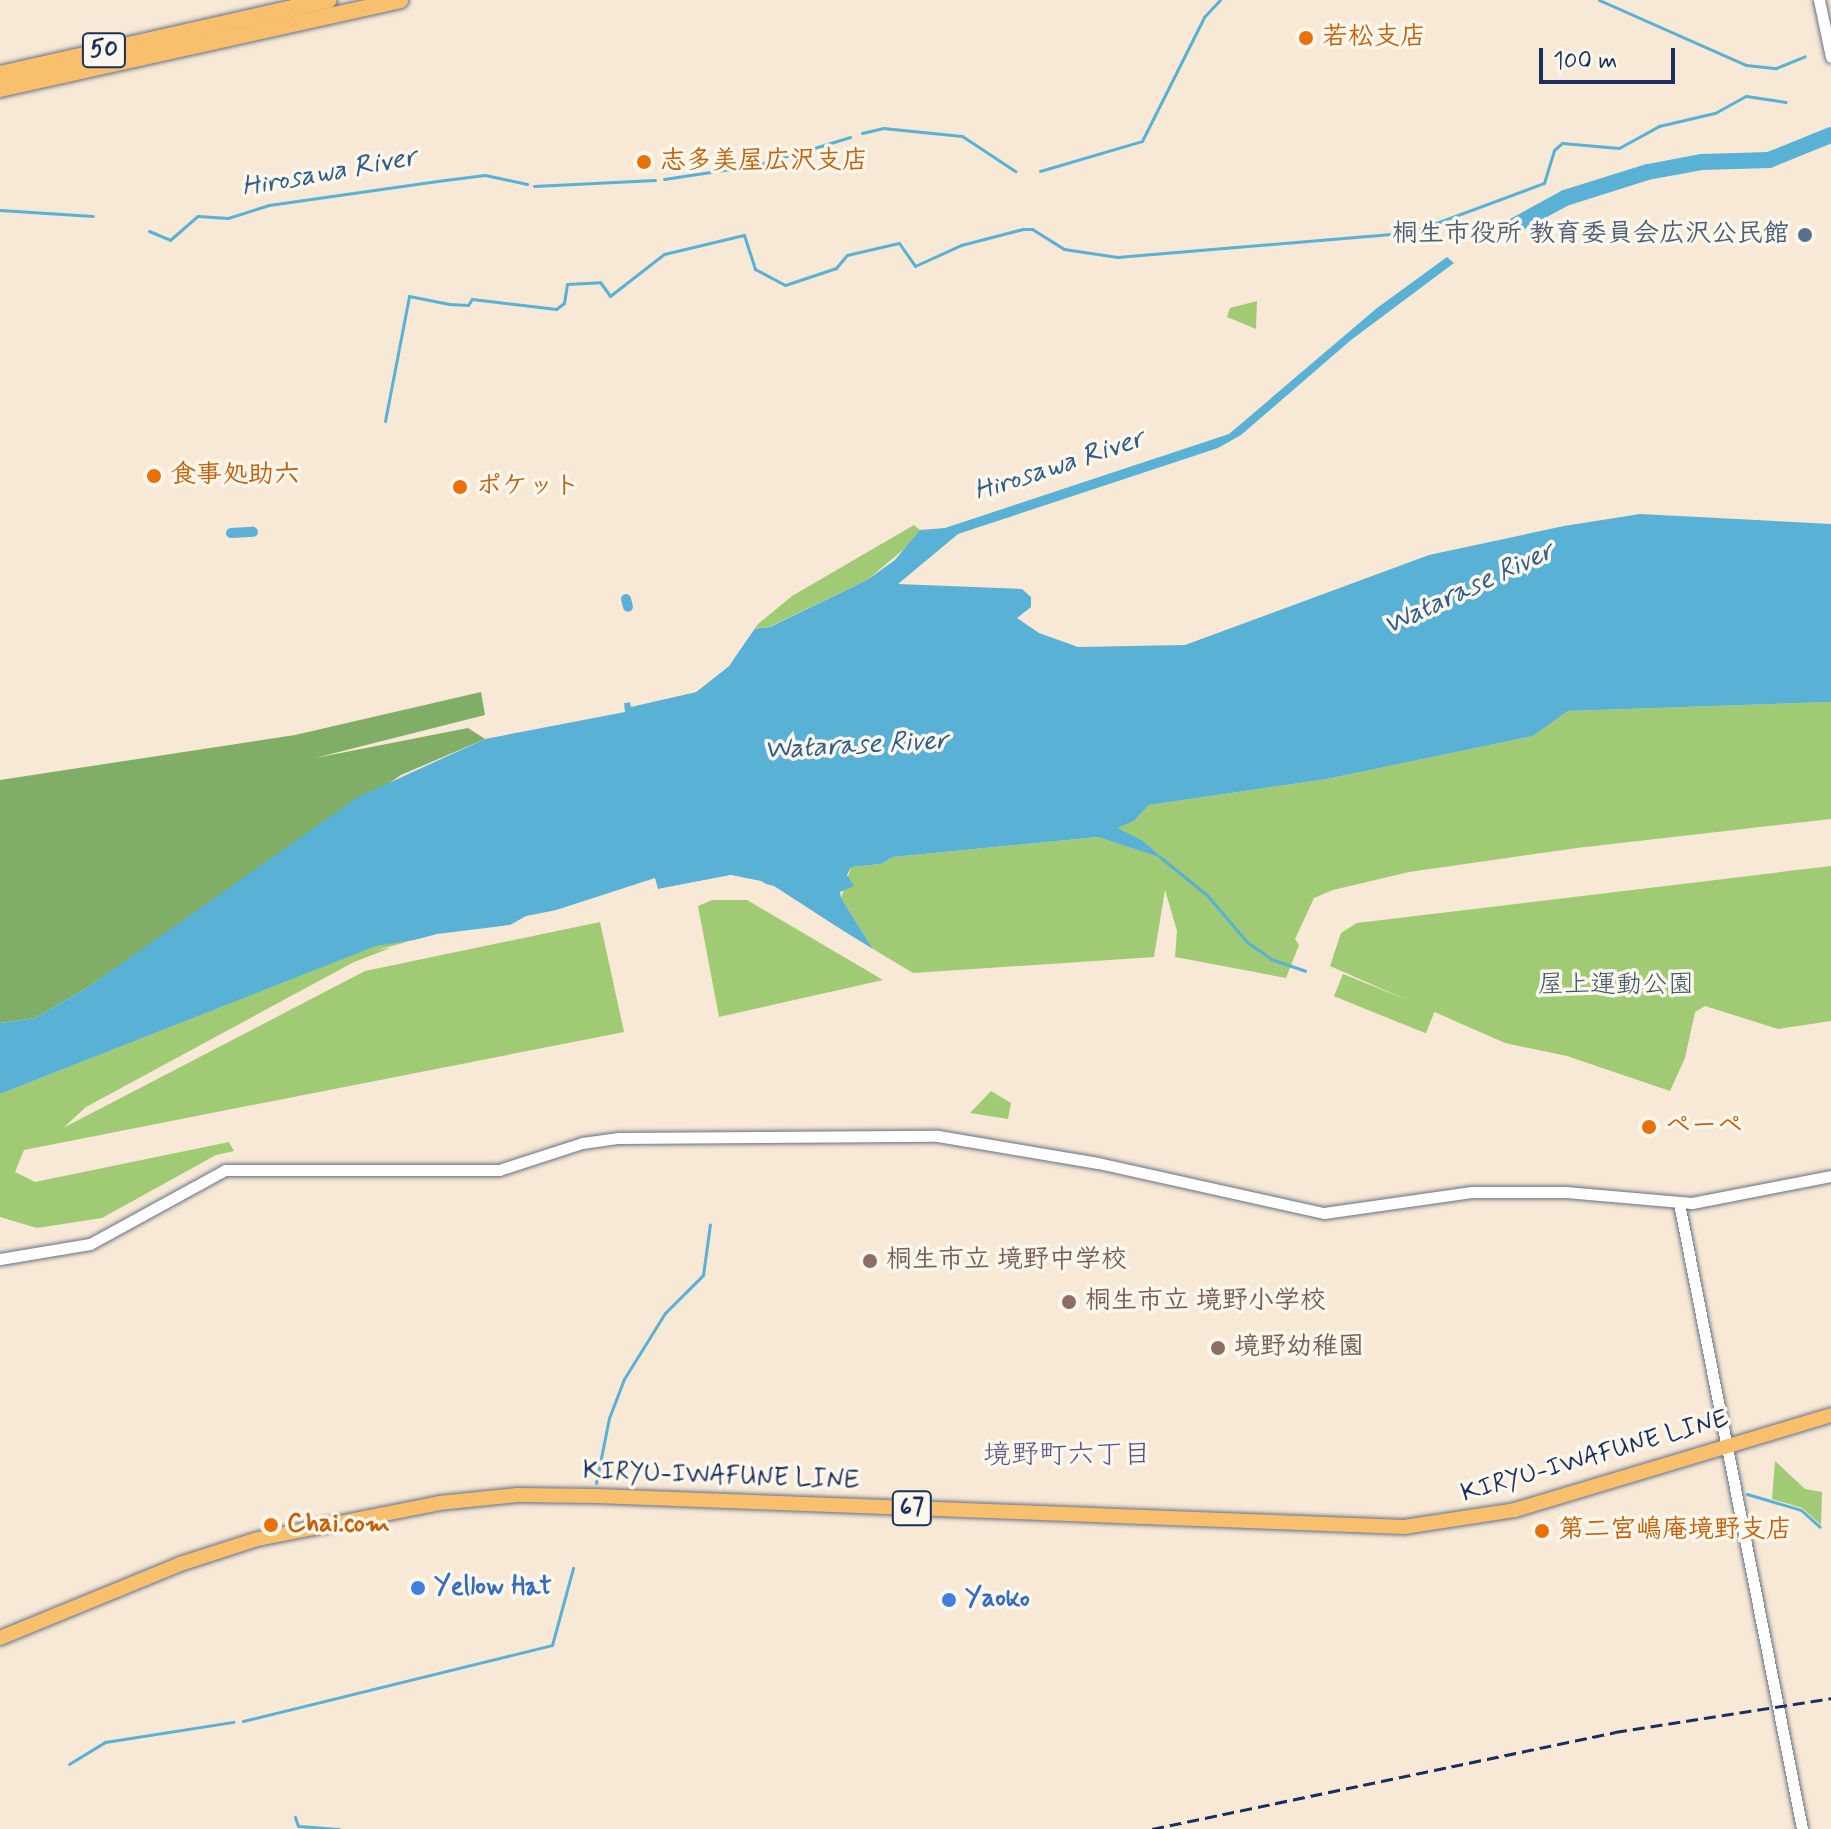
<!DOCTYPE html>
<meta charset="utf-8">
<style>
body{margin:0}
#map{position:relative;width:1831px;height:1829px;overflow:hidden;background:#f7e9d5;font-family:Mynerve,"Klee One",sans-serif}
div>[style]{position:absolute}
.green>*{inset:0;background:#a1ca75;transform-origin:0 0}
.forest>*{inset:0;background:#80ae66}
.water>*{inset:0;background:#59b1d6}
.pier>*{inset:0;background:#f7e9d5}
.stream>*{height:3px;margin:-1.5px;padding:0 1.5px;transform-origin:1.5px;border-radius:1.5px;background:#59b1d6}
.canal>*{height:10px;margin:-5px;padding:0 5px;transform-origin:5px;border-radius:5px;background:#59b1d6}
.river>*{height:16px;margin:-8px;padding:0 8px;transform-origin:8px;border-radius:8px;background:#59b1d6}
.roads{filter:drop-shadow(0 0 2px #687088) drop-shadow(0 0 2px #687088)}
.minor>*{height:11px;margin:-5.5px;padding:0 5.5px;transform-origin:5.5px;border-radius:5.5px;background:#fff}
.major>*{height:14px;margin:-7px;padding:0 7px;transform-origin:7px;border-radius:7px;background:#f8bf6c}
.highway>*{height:16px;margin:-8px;padding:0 8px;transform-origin:8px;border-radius:8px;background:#f8bf6c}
.rail>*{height:3px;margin-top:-1.5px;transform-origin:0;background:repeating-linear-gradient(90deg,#1b2f5e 0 12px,transparent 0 18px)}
.dots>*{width:22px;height:22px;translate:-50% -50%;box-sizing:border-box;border:4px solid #fbf7ec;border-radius:50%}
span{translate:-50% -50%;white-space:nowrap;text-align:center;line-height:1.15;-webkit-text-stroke:7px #fbf7ec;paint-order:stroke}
.shield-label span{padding:2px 6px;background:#fbf7ec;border:2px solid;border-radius:6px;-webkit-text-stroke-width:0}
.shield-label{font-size:24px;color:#1b2f5e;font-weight:700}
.food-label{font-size:26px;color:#c56008;font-weight:700}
.left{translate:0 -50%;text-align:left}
.service-label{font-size:26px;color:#4e5e75;font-weight:700}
.right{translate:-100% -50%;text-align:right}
.park-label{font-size:26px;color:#3c5664}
.education-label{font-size:26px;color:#785e54;font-weight:700}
.street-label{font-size:26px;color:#1b2f5e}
.shop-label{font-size:26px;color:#366cbe;font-weight:700}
.water-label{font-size:28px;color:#315c88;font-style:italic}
.neighbourhood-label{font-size:28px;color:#565485}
.scale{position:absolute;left:1539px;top:48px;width:136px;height:36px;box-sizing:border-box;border:4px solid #1b2f5e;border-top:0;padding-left:10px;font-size:24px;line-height:28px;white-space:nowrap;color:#1b2f5e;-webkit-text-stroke:6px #fbf7ec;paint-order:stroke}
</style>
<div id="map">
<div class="green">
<i style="clip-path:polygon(1257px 301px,1256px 329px,1227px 317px,1230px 308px)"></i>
<i style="clip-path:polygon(914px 525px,920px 530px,916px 539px,867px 580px,769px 627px,752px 629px,792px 596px)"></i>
<i style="clip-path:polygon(1831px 702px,1831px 819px,1577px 848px,1409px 872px,1333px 890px,1314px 898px,1295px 939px,1299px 945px,1286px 978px,1175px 957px,1177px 931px,1165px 890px,1154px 957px,913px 973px,873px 949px,841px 898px,851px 867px,881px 864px,893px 857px,1098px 837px,1160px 857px,1142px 840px,1116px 828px,1134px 821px,1149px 805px,1327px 779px,1533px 736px,1568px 711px)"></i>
<i style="clip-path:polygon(1831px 866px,1831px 1021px,1778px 1029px,1705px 1006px,1695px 1012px,1685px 1058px,1670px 1091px,1567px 1056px,1505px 1043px,1330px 966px,1341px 933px,1357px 923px)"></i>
<i style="clip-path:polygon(712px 900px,747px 900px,883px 980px,719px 1017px,698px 906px)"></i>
<i style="clip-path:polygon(600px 922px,624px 1032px,24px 1150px,15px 1172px,35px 1182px,229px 1142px,234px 1151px,216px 1155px,102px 1218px,37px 1228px,0 1217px,0 1094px,375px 946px,414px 939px,354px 962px,86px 1107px,63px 1128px,365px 971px)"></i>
<i style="left:1343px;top:974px;width:99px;height:24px;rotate:22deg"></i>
<i style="clip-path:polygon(991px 1091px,1011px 1103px,1008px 1119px,970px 1113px)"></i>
<i style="clip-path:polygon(1775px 1461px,1805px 1489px,1822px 1492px,1821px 1525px,1802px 1508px,1772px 1499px)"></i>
</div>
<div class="forest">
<i style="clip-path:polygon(481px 692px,485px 715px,315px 758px,468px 728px,485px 739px,401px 775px,88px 987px,35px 1018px,0 1023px,0 780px,295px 735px)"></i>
</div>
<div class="water">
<i style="clip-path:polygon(1447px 257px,1454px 263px,1351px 340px,1241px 435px,1218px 448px,958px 534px,898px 584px,1022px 589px,1031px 597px,1031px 607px,1017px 618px,1039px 633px,1078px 647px,1185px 645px,1429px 555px,1564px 526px,1640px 514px,1831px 524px,1831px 702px,1568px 711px,1533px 736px,1327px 779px,1149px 805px,1134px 821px,1117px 828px,1142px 840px,1162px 858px,1098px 837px,893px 857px,881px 864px,851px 867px,847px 875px,854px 886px,840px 892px,841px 898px,873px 949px,761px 881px,731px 875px,658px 889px,655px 878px,510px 925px,376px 946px,0 1094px,0 1023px,35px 1018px,88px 987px,358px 797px,485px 739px,625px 712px,624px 703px,630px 702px,631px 706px,696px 692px,729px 666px,752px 629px,770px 627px,867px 580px,895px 560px,920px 530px,945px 528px,1229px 434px,1377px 308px)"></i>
</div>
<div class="pier">
<i style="clip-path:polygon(758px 624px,729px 666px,696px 692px,631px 707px,630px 702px,620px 704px,629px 698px,634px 702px,694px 688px,725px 664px,749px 627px)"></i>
<i style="clip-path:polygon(731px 875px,774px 886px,876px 952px,760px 885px,731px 879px,654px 890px)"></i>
<i style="clip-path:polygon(572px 907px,511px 929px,377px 950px,437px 934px,510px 925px,526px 916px)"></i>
</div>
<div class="stream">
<i style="left:1599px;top:0;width:161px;rotate:23.9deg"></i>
<i style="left:1746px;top:65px;width:30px;rotate:6deg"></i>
<i style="left:1776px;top:68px;width:31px;rotate:-22deg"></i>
<i style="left:862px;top:133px;width:22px;rotate:-13deg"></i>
<i style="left:883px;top:128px;width:79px;rotate:5.8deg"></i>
<i style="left:962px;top:136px;width:64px;rotate:33.4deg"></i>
<i style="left:811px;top:149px;width:41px;rotate:-17.1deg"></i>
<i style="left:1040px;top:171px;width:106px;rotate:-16.4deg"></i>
<i style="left:1142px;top:141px;width:139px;rotate:-63.4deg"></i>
<i style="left:1204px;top:17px;width:23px;rotate:-47deg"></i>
<i style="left:664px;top:179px;width:94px;rotate:-8.6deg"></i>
<i style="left:757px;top:165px;width:44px;rotate:-17.2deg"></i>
<i style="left:534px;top:186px;width:121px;rotate:-2.8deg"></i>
<i style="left:0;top:210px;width:93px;rotate:3.7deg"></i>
<i style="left:149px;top:231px;width:23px;rotate:23deg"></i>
<i style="left:170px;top:240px;width:37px;rotate:-41deg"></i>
<i style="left:198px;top:216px;width:30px;rotate:4deg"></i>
<i style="left:228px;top:218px;width:43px;rotate:-17.6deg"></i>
<i style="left:269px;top:205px;width:170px;rotate:-8.1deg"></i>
<i style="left:437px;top:181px;width:48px;rotate:-7.1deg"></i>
<i style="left:485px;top:175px;width:43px;rotate:12.1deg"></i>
<i style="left:385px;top:421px;width:127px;rotate:-79.1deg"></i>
<i style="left:409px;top:296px;width:41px;rotate:11.3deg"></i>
<i style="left:449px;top:304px;width:19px;rotate:3deg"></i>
<i style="left:468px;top:305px;width:7px;rotate:-56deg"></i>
<i style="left:472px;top:299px;width:85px;rotate:6.8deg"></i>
<i style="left:556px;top:309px;width:10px;rotate:-37deg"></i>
<i style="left:564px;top:303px;width:19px;rotate:-81deg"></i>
<i style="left:567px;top:284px;width:33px;rotate:-3deg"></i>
<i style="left:600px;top:282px;width:17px;rotate:54deg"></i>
<i style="left:610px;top:296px;width:68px;rotate:-37.9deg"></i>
<i style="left:664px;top:254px;width:82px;rotate:-13.4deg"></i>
<i style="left:744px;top:235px;width:36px;rotate:72deg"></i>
<i style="left:755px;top:269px;width:34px;rotate:28deg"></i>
<i style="left:785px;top:285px;width:54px;rotate:-18.4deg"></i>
<i style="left:836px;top:268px;width:17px;rotate:-50deg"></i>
<i style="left:847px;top:255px;width:53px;rotate:-13deg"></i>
<i style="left:899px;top:243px;width:28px;rotate:55deg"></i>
<i style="left:915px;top:266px;width:51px;rotate:-24.5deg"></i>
<i style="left:961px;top:245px;width:64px;rotate:-14.5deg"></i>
<i style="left:1023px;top:229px;width:9px"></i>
<i style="left:1032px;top:229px;width:38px;rotate:32deg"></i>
<i style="left:1064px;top:249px;width:54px;rotate:8.6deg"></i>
<i style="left:1117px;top:257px;width:296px;rotate:-4.8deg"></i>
<i style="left:1412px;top:232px;width:141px;rotate:-20.4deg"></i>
<i style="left:1544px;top:183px;width:34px;rotate:-73deg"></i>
<i style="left:1554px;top:150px;width:11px;rotate:-41deg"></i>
<i style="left:1562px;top:143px;width:57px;rotate:5deg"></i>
<i style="left:1619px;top:148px;width:46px;rotate:-28.8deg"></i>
<i style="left:1659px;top:126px;width:57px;rotate:-13.1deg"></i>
<i style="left:1715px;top:113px;width:35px;rotate:-29deg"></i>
<i style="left:1746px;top:96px;width:40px;rotate:8.5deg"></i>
<i style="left:1160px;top:857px;width:60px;rotate:39deg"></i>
<i style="left:1207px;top:895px;width:62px;rotate:49.6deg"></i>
<i style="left:1247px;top:942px;width:29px;rotate:35deg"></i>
<i style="left:1271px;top:959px;width:36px;rotate:19deg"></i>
<i style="left:596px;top:1483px;width:66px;rotate:-78.7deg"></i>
<i style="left:609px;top:1418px;width:42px;rotate:-69deg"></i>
<i style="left:624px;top:1379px;width:78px;rotate:-58.2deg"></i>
<i style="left:665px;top:1313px;width:54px;rotate:-45deg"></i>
<i style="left:703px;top:1275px;width:51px;rotate:-82.2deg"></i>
<i style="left:1747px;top:1494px;width:56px;rotate:16.5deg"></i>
<i style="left:1801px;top:1510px;width:25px;rotate:42deg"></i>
<i style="left:243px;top:1721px;width:318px;rotate:-13.8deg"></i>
<i style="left:552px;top:1645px;width:80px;rotate:-74.7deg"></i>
<i style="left:69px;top:1764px;width:42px;rotate:-31.4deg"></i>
<i style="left:105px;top:1742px;width:130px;rotate:-8.9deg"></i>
<i style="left:295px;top:1817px;width:9px;rotate:72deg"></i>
<i style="left:298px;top:1826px;width:41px;rotate:4.2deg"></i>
</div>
<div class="canal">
<i style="left:231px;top:533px;width:22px;rotate:-3deg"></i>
<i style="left:626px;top:599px;width:8px;rotate:76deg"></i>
</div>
<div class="river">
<i style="left:1512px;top:227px;width:60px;rotate:-28.7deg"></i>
<i style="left:1565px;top:198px;width:87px;rotate:-17.4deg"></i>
<i style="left:1648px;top:172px;width:55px;rotate:-10.5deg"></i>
<i style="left:1702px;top:162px;width:67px;rotate:-1.7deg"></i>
<i style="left:1769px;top:160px;width:67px;rotate:-22deg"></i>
</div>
<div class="roads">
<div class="minor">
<i style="left:1819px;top:0;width:58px;rotate:78.1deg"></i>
<i style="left:1679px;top:1203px;width:638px;rotate:78.88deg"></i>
<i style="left:0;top:1259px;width:91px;rotate:-9.5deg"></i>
<i style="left:90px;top:1244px;width:154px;rotate:-28.7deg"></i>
<i style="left:225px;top:1170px;width:274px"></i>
<i style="left:499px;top:1170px;width:87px;rotate:-18deg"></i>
<i style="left:582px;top:1143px;width:37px;rotate:-8deg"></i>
<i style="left:619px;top:1138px;width:319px;rotate:-0.4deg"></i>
<i style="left:938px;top:1136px;width:162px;rotate:9.6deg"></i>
<i style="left:1098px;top:1163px;width:231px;rotate:12.5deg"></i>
<i style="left:1324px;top:1213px;width:149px;rotate:-8.1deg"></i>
<i style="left:1472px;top:1192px;width:94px"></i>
<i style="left:1566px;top:1192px;width:126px;rotate:5deg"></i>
<i style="left:1692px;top:1203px;width:142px;rotate:-11deg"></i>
</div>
<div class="major">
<i style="left:0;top:1638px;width:195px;rotate:-22.3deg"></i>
<i style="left:180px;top:1564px;width:82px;rotate:-17.8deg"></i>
<i style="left:258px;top:1539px;width:185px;rotate:-11.2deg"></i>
<i style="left:439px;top:1503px;width:79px;rotate:-5.8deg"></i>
<i style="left:518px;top:1495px;width:78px;rotate:0.7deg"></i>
<i style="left:596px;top:1496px;width:809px;rotate:2.2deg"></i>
<i style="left:1404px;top:1527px;width:112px;rotate:-8.7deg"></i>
<i style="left:1515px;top:1510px;width:330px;rotate:-16.7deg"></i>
</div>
<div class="highway">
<i style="left:0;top:74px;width:337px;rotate:-12.7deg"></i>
<i style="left:0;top:89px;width:410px;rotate:-12.5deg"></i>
</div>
</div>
<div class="rail">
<i style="left:1152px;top:1829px;width:473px;rotate:-11.8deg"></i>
<i style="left:1615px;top:1732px;width:219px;rotate:-8.9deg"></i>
</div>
<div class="dots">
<i style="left:1306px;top:38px;background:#e8710a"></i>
<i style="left:644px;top:162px;background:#e8710a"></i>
<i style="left:1805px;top:235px;background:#5c6f8a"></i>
<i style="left:154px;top:476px;background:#e8710a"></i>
<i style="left:460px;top:487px;background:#e8710a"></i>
<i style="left:1649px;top:1127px;background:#e8710a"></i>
<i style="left:870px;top:1261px;background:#8d6e63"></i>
<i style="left:1069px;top:1302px;background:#8d6e63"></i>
<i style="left:1218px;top:1348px;background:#8d6e63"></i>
<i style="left:271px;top:1525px;background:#e8710a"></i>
<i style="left:1542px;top:1531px;background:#e8710a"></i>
<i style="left:418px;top:1588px;background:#3f7fe0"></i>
<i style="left:949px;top:1600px;background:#3f7fe0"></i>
</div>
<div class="shield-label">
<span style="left:104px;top:50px">50</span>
<span style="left:912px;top:1508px">67</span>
</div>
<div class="food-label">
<span class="left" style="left:1322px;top:38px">若松支店</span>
<span class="left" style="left:660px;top:162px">志多美屋広沢支店</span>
<span class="left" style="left:170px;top:476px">食事処助六</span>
<span class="left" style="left:476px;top:487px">ポケット</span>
<span class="left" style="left:1665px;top:1127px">ペーペ</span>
<span class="left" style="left:287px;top:1525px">Chai.com</span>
<span class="left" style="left:1558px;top:1531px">第二宮嶋庵境野支店</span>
</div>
<div class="service-label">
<span class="right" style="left:1789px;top:235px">桐生市役所 教育委員会広沢公民館</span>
</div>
<div class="park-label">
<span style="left:1616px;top:986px">屋上運動公園</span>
</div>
<div class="education-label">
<span class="left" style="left:886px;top:1261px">桐生市立 境野中学校</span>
<span class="left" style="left:1085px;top:1302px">桐生市立 境野小学校</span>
<span class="left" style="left:1234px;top:1348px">境野幼稚園</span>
</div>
<div class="street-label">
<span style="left:1595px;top:1457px;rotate:-16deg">KIRYU-IWAFUNE LINE</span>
<span style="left:721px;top:1477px;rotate:2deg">KIRYU-IWAFUNE LINE</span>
</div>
<div class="shop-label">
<span class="left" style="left:434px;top:1588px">Yellow Hat</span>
<span class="left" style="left:965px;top:1600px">Yaoko</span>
</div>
<div class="water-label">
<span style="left:329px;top:173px;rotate:-10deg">Hirosawa River</span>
<span style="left:1059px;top:466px;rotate:-18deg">Hirosawa River</span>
<span style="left:1469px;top:589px;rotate:-25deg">Watarase River</span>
<span style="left:856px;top:746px;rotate:-3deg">Watarase River</span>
</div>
<div class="neighbourhood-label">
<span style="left:1067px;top:1456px">境野町六丁目</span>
</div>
<div class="scale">100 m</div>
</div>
